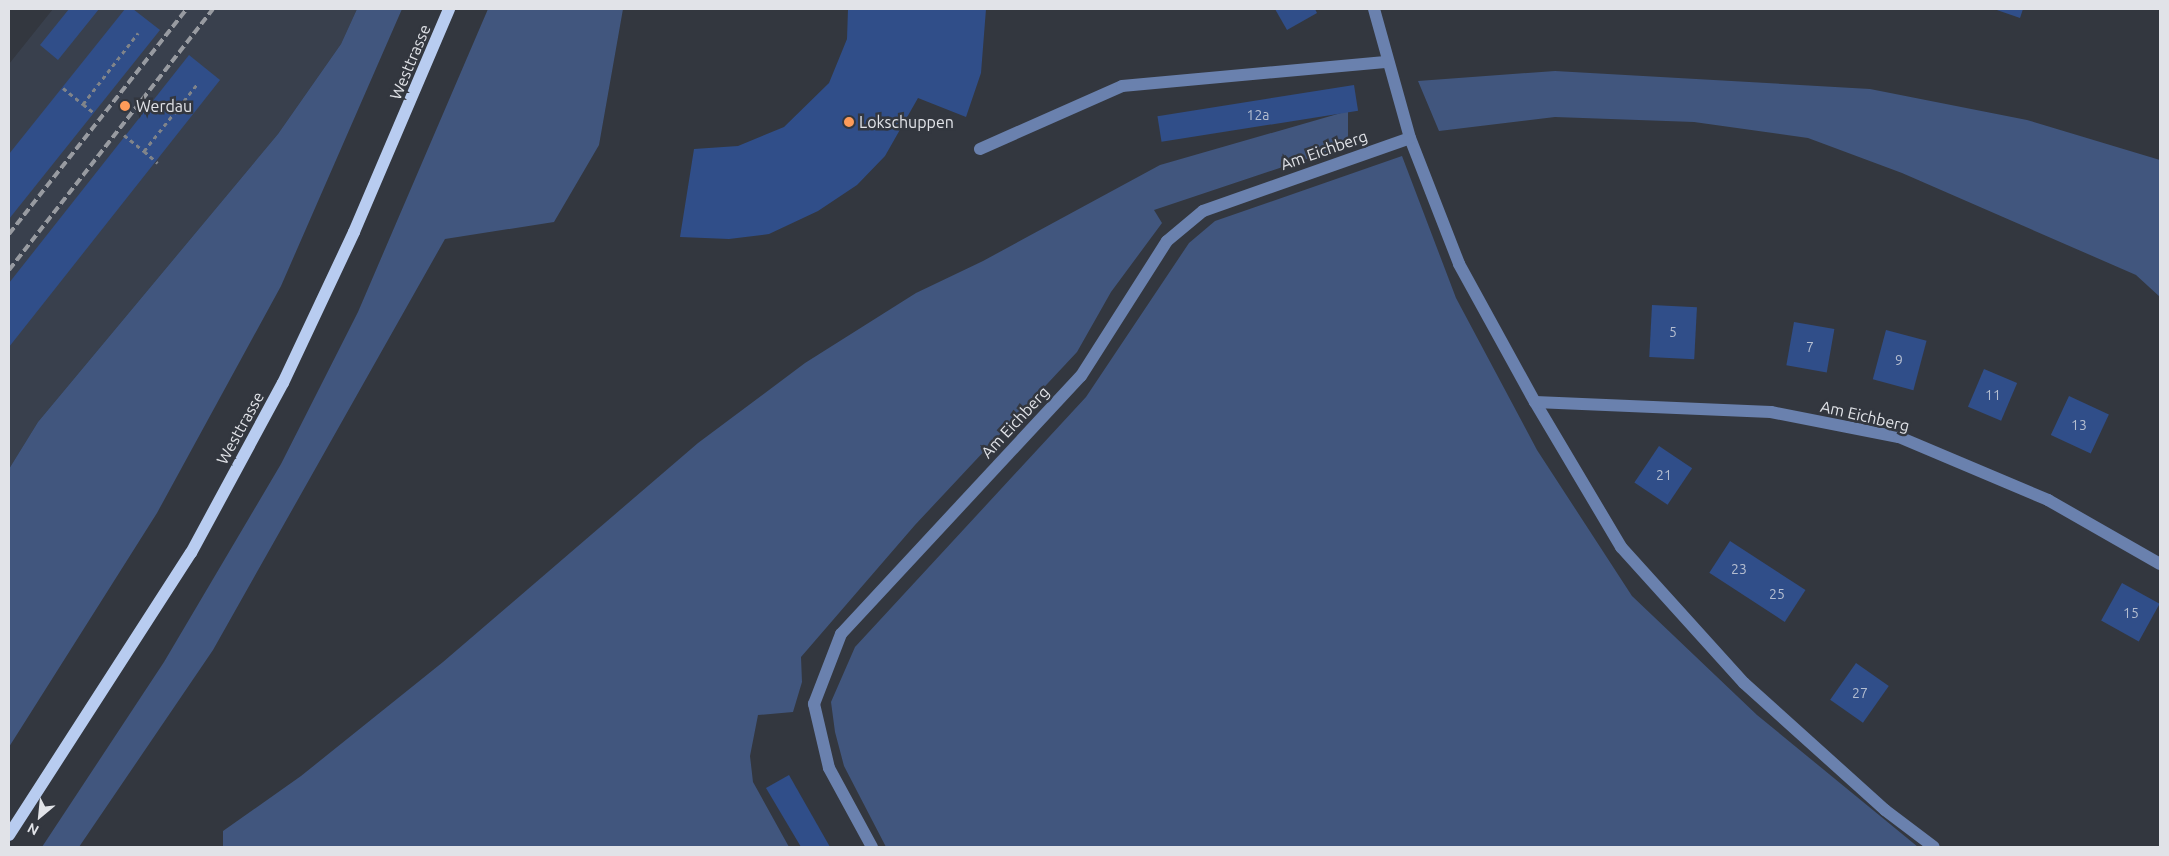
<!DOCTYPE html>
<style>
body{margin:0}
#map{position:relative;width:2169px;height:856px;overflow:hidden;background:#33373f;font-family:Ubuntu,sans-serif}
div>[style]{position:absolute}
.built>*{inset:0;background:#39404d}
.green>*{inset:0;background:#41567e}
.building>*{inset:0;background:#304e89;transform-origin:0 0}
.path>*{height:3px;margin-top:-1.5px;transform-origin:0;background:repeating-linear-gradient(90deg,#80848a 0 4px,transparent 0 8px)}
.minor>*{height:12px;margin:-6px;padding:0 6px;transform-origin:6px;border-radius:6px;background:#6a81ae}
.major>*{height:12px;margin:-6px;padding:0 6px;transform-origin:6px;border-radius:6px;background:#b8ccf0}
.rail>*{height:4px;margin-top:-2px;transform-origin:0;background:repeating-linear-gradient(90deg,#989ba1 0 8px,transparent 0 12px)}
.dots>*{width:14px;height:14px;translate:-50% -50%;box-sizing:border-box;border:2px solid #33373f;border-radius:50%}
span{translate:-50% -50%;white-space:nowrap;text-align:center;line-height:1.15;-webkit-text-stroke:5px #33373f;paint-order:stroke}
.number-label{font-size:14px;color:#b5bed0}
.number-label span{-webkit-text-stroke-width:0}
.street-label{font-size:16px;color:#e1e3e8}
.poi-label{font-size:16px;color:#e1e3e8}
.left{translate:0 -50%;text-align:left}
.frame{position:absolute;inset:0;border:10px solid #e1e3e8;pointer-events:none}
.north{position:absolute;left:15px;top:791px;width:50px;height:50px;-webkit-text-stroke:4px #33373f;paint-order:stroke;rotate:208deg;font-size:14px;font-weight:700;line-height:20px;text-align:center;color:#e1e3e8}
.north::after{content:'';display:block;margin:auto;width:18px;height:22px;background:#e1e3e8;clip-path:polygon(50% 0,100% 100%,50% 72%,0 100%)}
</style>
<div id="map">
<div class="built">
<i style="clip-path:polygon(53px 9px,357px 9px,341px 44px,278px 134px,38px 422px,9px 469px,9px 64px)"></i>
</div>
<div class="green">
<i style="clip-path:polygon(357px 9px,402px 9px,281px 286px,157px 513px,9px 747px,9px 469px,38px 422px,278px 134px,341px 44px)"></i>
<i style="clip-path:polygon(488px 9px,623px 9px,599px 145px,554px 222px,445px 239px,213px 650px,79px 847px,42px 847px,164px 662px,281px 464px,358px 312px)"></i>
<i style="clip-path:polygon(1555px 71px,1870px 89px,2027px 120px,2160px 160px,2160px 297px,2136px 275px,1902px 173px,1808px 138px,1694px 122px,1555px 117px,1439px 131px,1418px 81px)"></i>
<i style="clip-path:polygon(1348px 111px,1348px 145px,1154px 210px,1162px 223px,1111px 292px,1077px 352px,915px 525px,801px 657px,802px 682px,793px 712px,758px 715px,750px 756px,753px 782px,789px 847px,223px 847px,223px 831px,301px 776px,443px 662px,698px 443px,805px 363px,916px 293px,983px 261px,1160px 165px)"></i>
<i style="clip-path:polygon(1402px 156px,1456px 298px,1537px 450px,1632px 596px,1757px 715px,1918px 847px,886px 847px,844px 766px,835px 732px,831px 702px,855px 647px,1086px 397px,1189px 243px,1215px 221px)"></i>
</div>
<div class="building">
<i style="clip-path:polygon(69px 9px,99px 9px,58px 60px,40px 45px)"></i>
<i style="clip-path:polygon(125px 9px,133px 9px,160px 30px,9px 219px,9px 154px)"></i>
<i style="clip-path:polygon(848px 9px,986px 9px,981px 73px,966px 117px,918px 98px,885px 156px,857px 185px,818px 211px,769px 234px,729px 239px,680px 237px,694px 149px,738px 146px,784px 127px,829px 83px,847px 39px)"></i>
<i style="clip-path:polygon(1275px 9px,1315px 9px,1317px 13px,1287px 30px)"></i>
<i style="clip-path:polygon(1994px 9px,2023px 9px,2020px 18px)"></i>
<i style="clip-path:polygon(189px 55px,220px 80px,9px 347px,9px 283px)"></i>
<i style="left:1354px;top:85px;width:26px;height:199px;rotate:81deg"></i>
<i style="left:1652px;top:305px;width:45px;height:52px;rotate:3deg"></i>
<i style="left:1794px;top:322px;width:41px;height:44px;rotate:10deg"></i>
<i style="left:1886px;top:330px;width:42px;height:51px;rotate:15deg"></i>
<i style="left:1984px;top:369px;width:36px;height:41px;rotate:23deg"></i>
<i style="left:2069px;top:396px;width:44px;height:43px;rotate:25deg"></i>
<i style="left:1659px;top:446px;width:40px;height:44px;rotate:34deg"></i>
<i style="left:1730px;top:541px;width:90px;height:38px;rotate:33deg"></i>
<i style="left:2122px;top:583px;width:43px;height:43px;rotate:29deg"></i>
<i style="left:1856px;top:663px;width:40px;height:45px;rotate:35deg"></i>
<i style="clip-path:polygon(789px 775px,830px 847px,801px 847px,766px 788px)"></i>
</div>
<div class="path">
<i style="left:63px;top:88px;width:26px;rotate:39deg"></i>
<i style="left:83px;top:104px;width:90px;rotate:-52.2deg"></i>
<i style="left:83px;top:104px;width:13px;rotate:39deg"></i>
<i style="left:124px;top:135px;width:26px;rotate:39deg"></i>
<i style="left:144px;top:151px;width:87px;rotate:-51.5deg"></i>
<i style="left:144px;top:151px;width:18px;rotate:41deg"></i>
</div>
<div class="minor">
<i style="left:1410px;top:138px;width:135px;rotate:68.7deg"></i>
<i style="left:1459px;top:264px;width:158px;rotate:61.2deg"></i>
<i style="left:1535px;top:402px;width:169px;rotate:59.3deg"></i>
<i style="left:1621px;top:547px;width:183px;rotate:47.9deg"></i>
<i style="left:1744px;top:683px;width:190px;rotate:42deg"></i>
<i style="left:1885px;top:810px;width:61px;rotate:37.1deg"></i>
<i style="left:980px;top:149px;width:155px;rotate:-23.9deg"></i>
<i style="left:1122px;top:86px;width:267px;rotate:-5.2deg"></i>
<i style="left:1535px;top:402px;width:236px;rotate:2.4deg"></i>
<i style="left:1771px;top:412px;width:130px;rotate:11.1deg"></i>
<i style="left:1899px;top:437px;width:162px;rotate:22.9deg"></i>
<i style="left:2048px;top:500px;width:129px;rotate:29.7deg"></i>
<i style="left:872px;top:847px;width:90px;rotate:-118.6deg"></i>
<i style="left:829px;top:768px;width:66px;rotate:-103.2deg"></i>
<i style="left:814px;top:704px;width:75px;rotate:-68.9deg"></i>
<i style="left:841px;top:634px;width:352px;rotate:-47.1deg"></i>
<i style="left:1081px;top:376px;width:160px;rotate:-57.5deg"></i>
<i style="left:1167px;top:241px;width:47px;rotate:-39.8deg"></i>
<i style="left:1203px;top:211px;width:219px;rotate:-19.4deg"></i>
<i style="left:1410px;top:138px;width:134px;rotate:-105.6deg"></i>
</div>
<div class="major">
<i style="left:9px;top:835px;width:336px;rotate:-57.2deg"></i>
<i style="left:191px;top:553px;width:193px;rotate:-61.6deg"></i>
<i style="left:283px;top:383px;width:167px;rotate:-64.8deg"></i>
<i style="left:354px;top:232px;width:242px;rotate:-66.9deg"></i>
</div>
<div class="rail">
<i style="left:9px;top:234px;width:287px;rotate:-51.7deg"></i>
<i style="left:9px;top:270px;width:331px;rotate:-52deg"></i>
</div>
<div class="dots">
<i style="left:125px;top:106px;background:#fe9b59"></i>
<i style="left:849px;top:122px;background:#fe9b59"></i>
</div>
<div class="number-label">
<span style="left:1258px;top:115px">12a</span>
<span style="left:1673px;top:332px">5</span>
<span style="left:1810px;top:347px">7</span>
<span style="left:1899px;top:360px">9</span>
<span style="left:1993px;top:395px">11</span>
<span style="left:2079px;top:425px">13</span>
<span style="left:1664px;top:475px">21</span>
<span style="left:1739px;top:569px">23</span>
<span style="left:1777px;top:594px">25</span>
<span style="left:2131px;top:613px">15</span>
<span style="left:1860px;top:693px">27</span>
</div>
<div class="street-label">
<span style="left:410px;top:62px;rotate:-67deg">Westtrasse</span>
<span style="left:1324px;top:150px;rotate:-19deg">Am Eichberg</span>
<span style="left:1865px;top:416px;rotate:13deg">Am Eichberg</span>
<span style="left:1015px;top:422px;rotate:-47deg">Am Eichberg</span>
<span style="left:240px;top:428px;rotate:-61deg">Westtrasse</span>
</div>
<div class="poi-label">
<span class="left" style="left:136px;top:106px">Werdau</span>
<span class="left" style="left:859px;top:122px">Lokschuppen</span>
</div>
<div class="frame"></div>
<div class="north">N</div>
</div>
